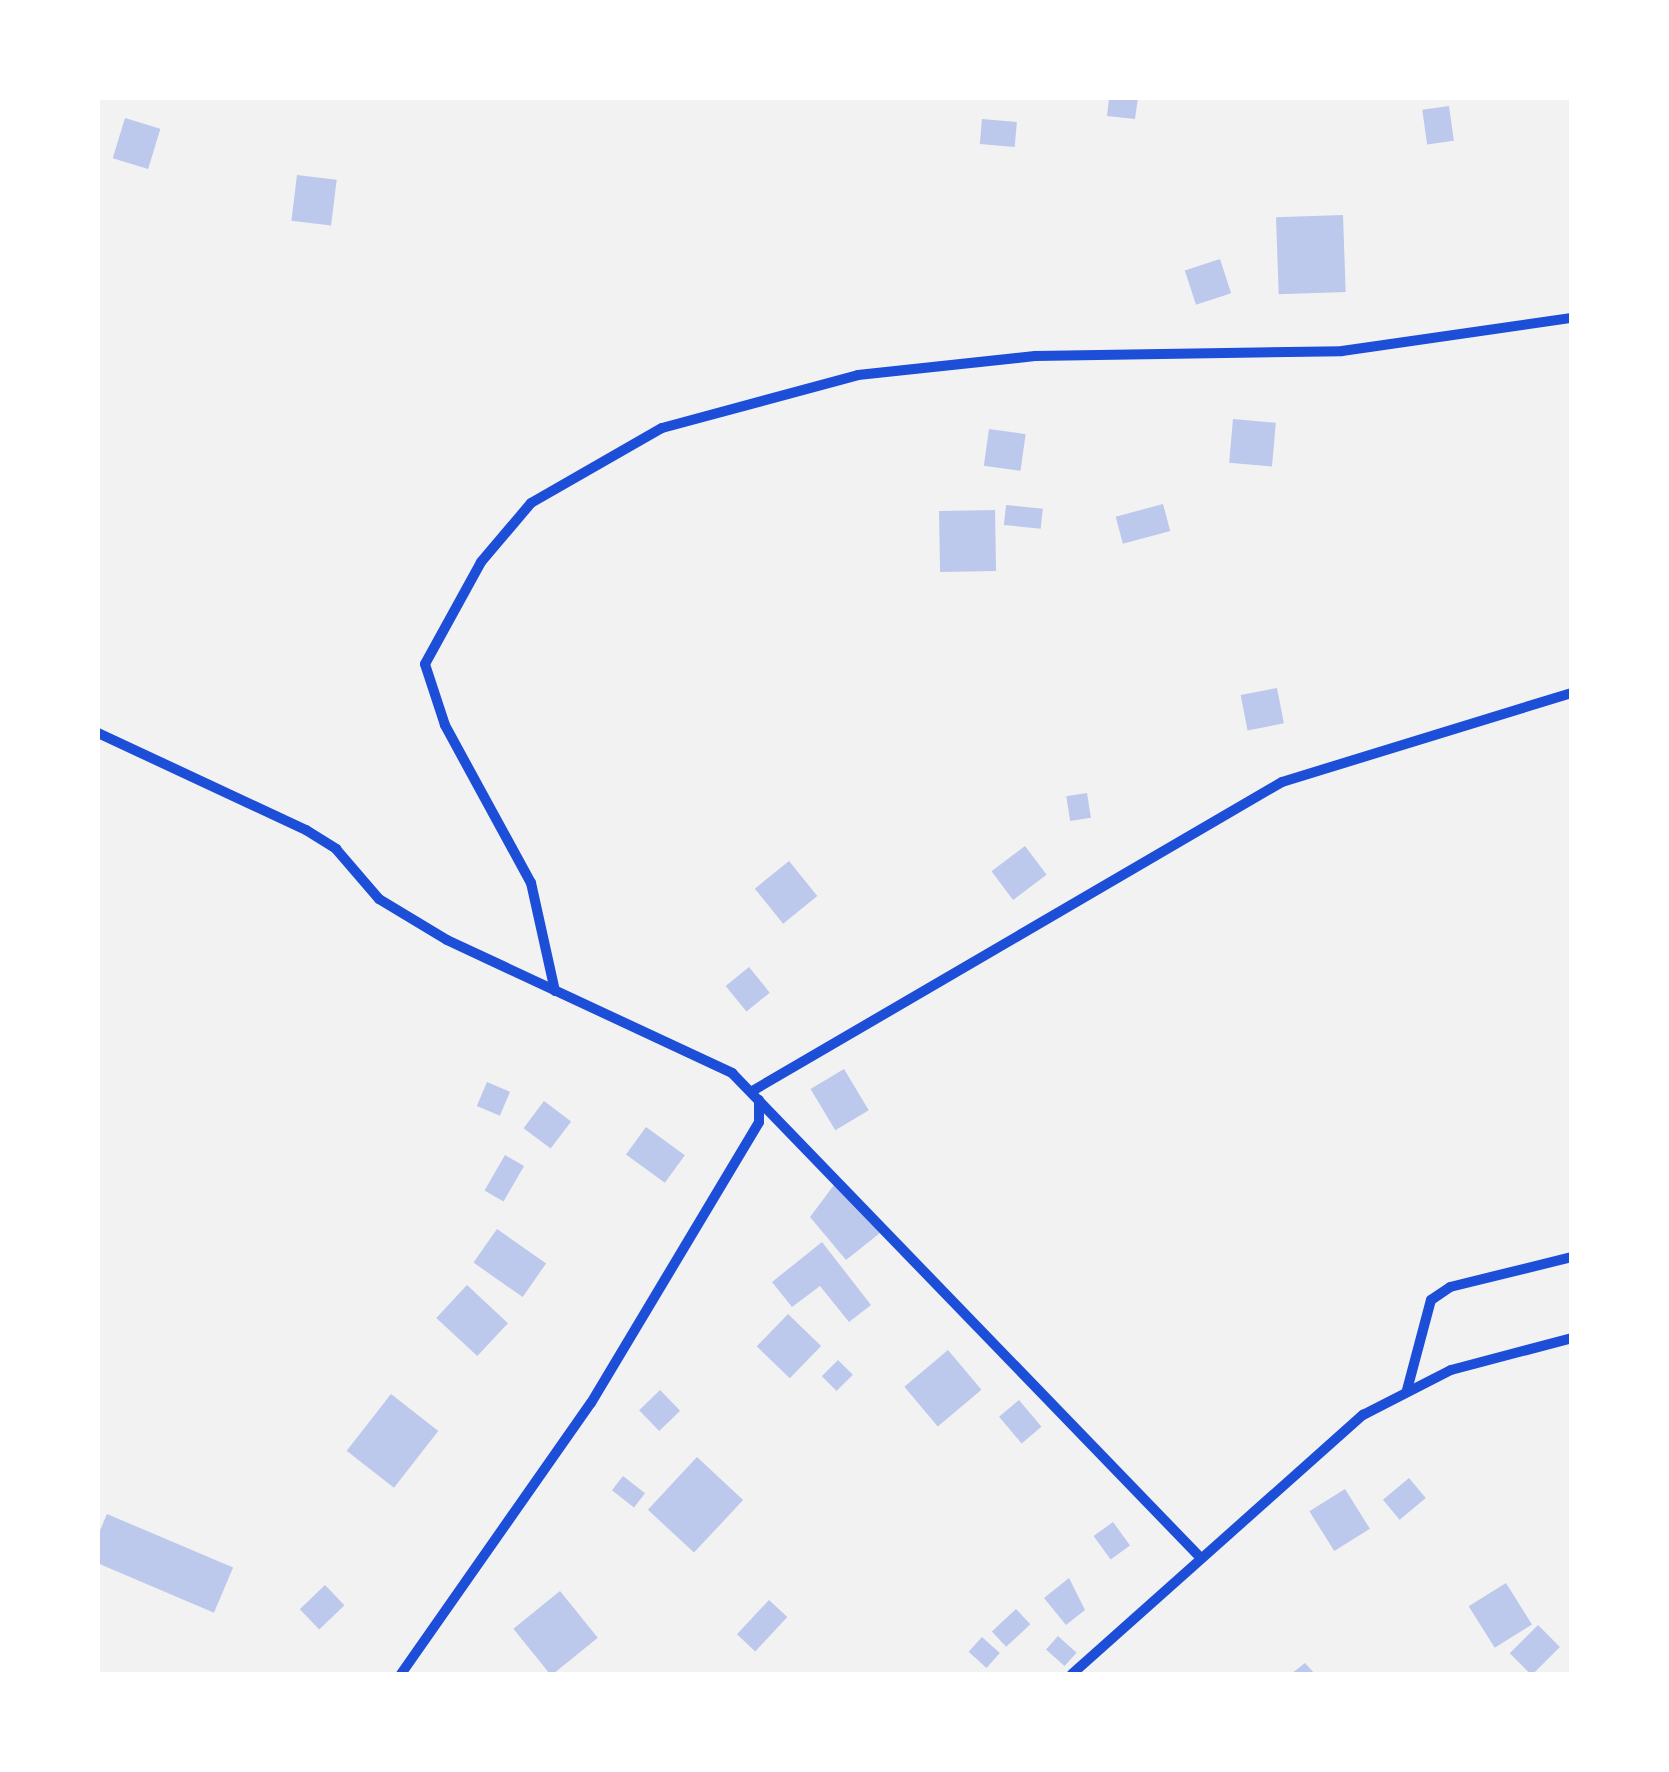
<!DOCTYPE html>
<style>
body{margin:0}
#map{position:relative;width:1669px;height:1772px;overflow:hidden;background:#f2f2f2;font-family:Overpass,sans-serif}
div>[style]{position:absolute}
.building>*{inset:0;background:#bdc9ec;transform-origin:0 0}
.minor>*{height:10px;margin:-5px;padding:0 5px;transform-origin:5px;border-radius:5px;background:#1d4ed8}
span{translate:-50% -50%;white-space:nowrap;text-align:center;line-height:1.15;-webkit-text-stroke:8px #fff;paint-order:stroke}
.frame{position:absolute;inset:0;border:100px solid #fff;pointer-events:none}
</style>
<div id="map">
<div class="building">
<i style="clip-path:polygon(1109px 98px,1138px 98px,1135px 119px,1107px 116px)"></i>
<i style="left:1449px;top:106px;width:35px;height:27px;rotate:82deg"></i>
<i style="left:125px;top:118px;width:37px;height:42px;rotate:17deg"></i>
<i style="left:982px;top:119px;width:35px;height:25px;rotate:5deg"></i>
<i style="left:297px;top:175px;width:40px;height:46px;rotate:7deg"></i>
<i style="left:1343px;top:215px;width:77px;height:67px;rotate:88deg"></i>
<i style="left:1220px;top:259px;width:36px;height:37px;rotate:72deg"></i>
<i style="left:1233px;top:419px;width:43px;height:44px;rotate:5deg"></i>
<i style="left:989px;top:429px;width:37px;height:37px;rotate:8deg"></i>
<i style="left:1163px;top:504px;width:28px;height:49px;rotate:75deg"></i>
<i style="left:1006px;top:505px;width:37px;height:20px;rotate:6deg"></i>
<i style="left:995px;top:510px;width:61px;height:56px;rotate:89deg"></i>
<i style="left:1277px;top:688px;width:36px;height:37px;rotate:79deg"></i>
<i style="left:1087px;top:793px;width:25px;height:21px;rotate:81deg"></i>
<i style="left:1025px;top:846px;width:36px;height:42px;rotate:53deg"></i>
<i style="left:789px;top:861px;width:45px;height:44px;rotate:51deg"></i>
<i style="left:749px;top:967px;width:33px;height:30px;rotate:51deg"></i>
<i style="left:844px;top:1069px;width:48px;height:39px;rotate:59deg"></i>
<i style="left:487px;top:1082px;width:25px;height:26px;rotate:23deg"></i>
<i style="left:544px;top:1101px;width:34px;height:34px;rotate:37deg"></i>
<i style="left:646px;top:1127px;width:48px;height:34px;rotate:36deg"></i>
<i style="left:505px;top:1155px;width:22px;height:41px;rotate:30deg"></i>
<i style="clip-path:polygon(837px 1181px,880px 1233px,846px 1260px,810px 1217px)"></i>
<i style="left:497px;top:1229px;width:60px;height:41px;rotate:35deg"></i>
<i style="clip-path:polygon(822px 1242px,871px 1305px,849px 1322px,820px 1286px,792px 1307px,772px 1282px)"></i>
<i style="left:467px;top:1285px;width:56px;height:45px;rotate:43deg"></i>
<i style="left:788px;top:1314px;width:46px;height:45px;rotate:44deg"></i>
<i style="left:948px;top:1350px;width:52px;height:57px;rotate:50deg"></i>
<i style="left:838px;top:1360px;width:21px;height:23px;rotate:45deg"></i>
<i style="left:660px;top:1390px;width:29px;height:29px;rotate:46deg"></i>
<i style="left:391px;top:1394px;width:60px;height:72px;rotate:38deg"></i>
<i style="left:1019px;top:1400px;width:35px;height:26px;rotate:50deg"></i>
<i style="left:697px;top:1457px;width:63px;height:72px;rotate:43deg"></i>
<i style="left:623px;top:1476px;width:28px;height:18px;rotate:38deg"></i>
<i style="left:1409px;top:1478px;width:26px;height:34px;rotate:50deg"></i>
<i style="left:1345px;top:1489px;width:47px;height:42px;rotate:58deg"></i>
<i style="left:107px;top:1514px;width:137px;height:49px;rotate:23deg"></i>
<i style="left:1113px;top:1522px;width:29px;height:24px;rotate:54deg"></i>
<i style="clip-path:polygon(1069px 1578px,1085px 1610px,1066px 1625px,1044px 1598px)"></i>
<i style="left:1506px;top:1583px;width:49px;height:44px;rotate:58deg"></i>
<i style="left:325px;top:1585px;width:28px;height:35px;rotate:46deg"></i>
<i style="left:560px;top:1591px;width:60px;height:60px;rotate:51deg"></i>
<i style="left:769px;top:1600px;width:25px;height:47px;rotate:43deg"></i>
<i style="left:1016px;top:1609px;width:21px;height:33px;rotate:47deg"></i>
<i style="left:1538px;top:1625px;width:31px;height:40px;rotate:45deg"></i>
<i style="left:1058px;top:1636px;width:25px;height:18px;rotate:42deg"></i>
<i style="left:982px;top:1637px;width:24px;height:20px;rotate:42deg"></i>
<i style="clip-path:polygon(1305px 1663px,1315px 1674px,1291px 1674px)"></i>
</div>
<div class="minor">
<i style="left:98px;top:733px;width:230px;rotate:25deg"></i>
<i style="left:306px;top:830px;width:36px;rotate:32deg"></i>
<i style="left:336px;top:849px;width:66px;rotate:49.3deg"></i>
<i style="left:379px;top:899px;width:79px;rotate:31.1deg"></i>
<i style="left:447px;top:940px;width:315px;rotate:25deg"></i>
<i style="left:732px;top:1073px;width:670px;rotate:45.97deg"></i>
<i style="left:555px;top:991px;width:111px;rotate:-102.5deg"></i>
<i style="left:531px;top:883px;width:180px;rotate:-118.6deg"></i>
<i style="left:445px;top:725px;width:64px;rotate:-108.2deg"></i>
<i style="left:425px;top:664px;width:116px;rotate:-61.2deg"></i>
<i style="left:481px;top:562px;width:77px;rotate:-49.7deg"></i>
<i style="left:531px;top:503px;width:151px;rotate:-29.8deg"></i>
<i style="left:662px;top:428px;width:203px;rotate:-15.1deg"></i>
<i style="left:858px;top:375px;width:178px;rotate:-6.1deg"></i>
<i style="left:1035px;top:356px;width:307px;rotate:-0.9deg"></i>
<i style="left:1342px;top:351px;width:232px;rotate:-8.2deg"></i>
<i style="left:754px;top:1090px;width:611px;rotate:-30.26deg"></i>
<i style="left:1282px;top:782px;width:303px;rotate:-17.1deg"></i>
<i style="left:1407px;top:1390px;width:93px;rotate:-75.1deg"></i>
<i style="left:1431px;top:1300px;width:23px;rotate:-34deg"></i>
<i style="left:1450px;top:1287px;width:126px;rotate:-13.8deg"></i>
<i style="left:401px;top:1674px;width:331px;rotate:-55deg"></i>
<i style="left:591px;top:1403px;width:327px;rotate:-59.1deg"></i>
<i style="left:759px;top:1122px;width:22px;rotate:-90deg"></i>
<i style="left:1072px;top:1674px;width:390px;rotate:-41.7deg"></i>
<i style="left:1363px;top:1415px;width:99px;rotate:-27.1deg"></i>
<i style="left:1451px;top:1370px;width:125px;rotate:-14.8deg"></i>
</div>
<div class="frame"></div>
</div>
